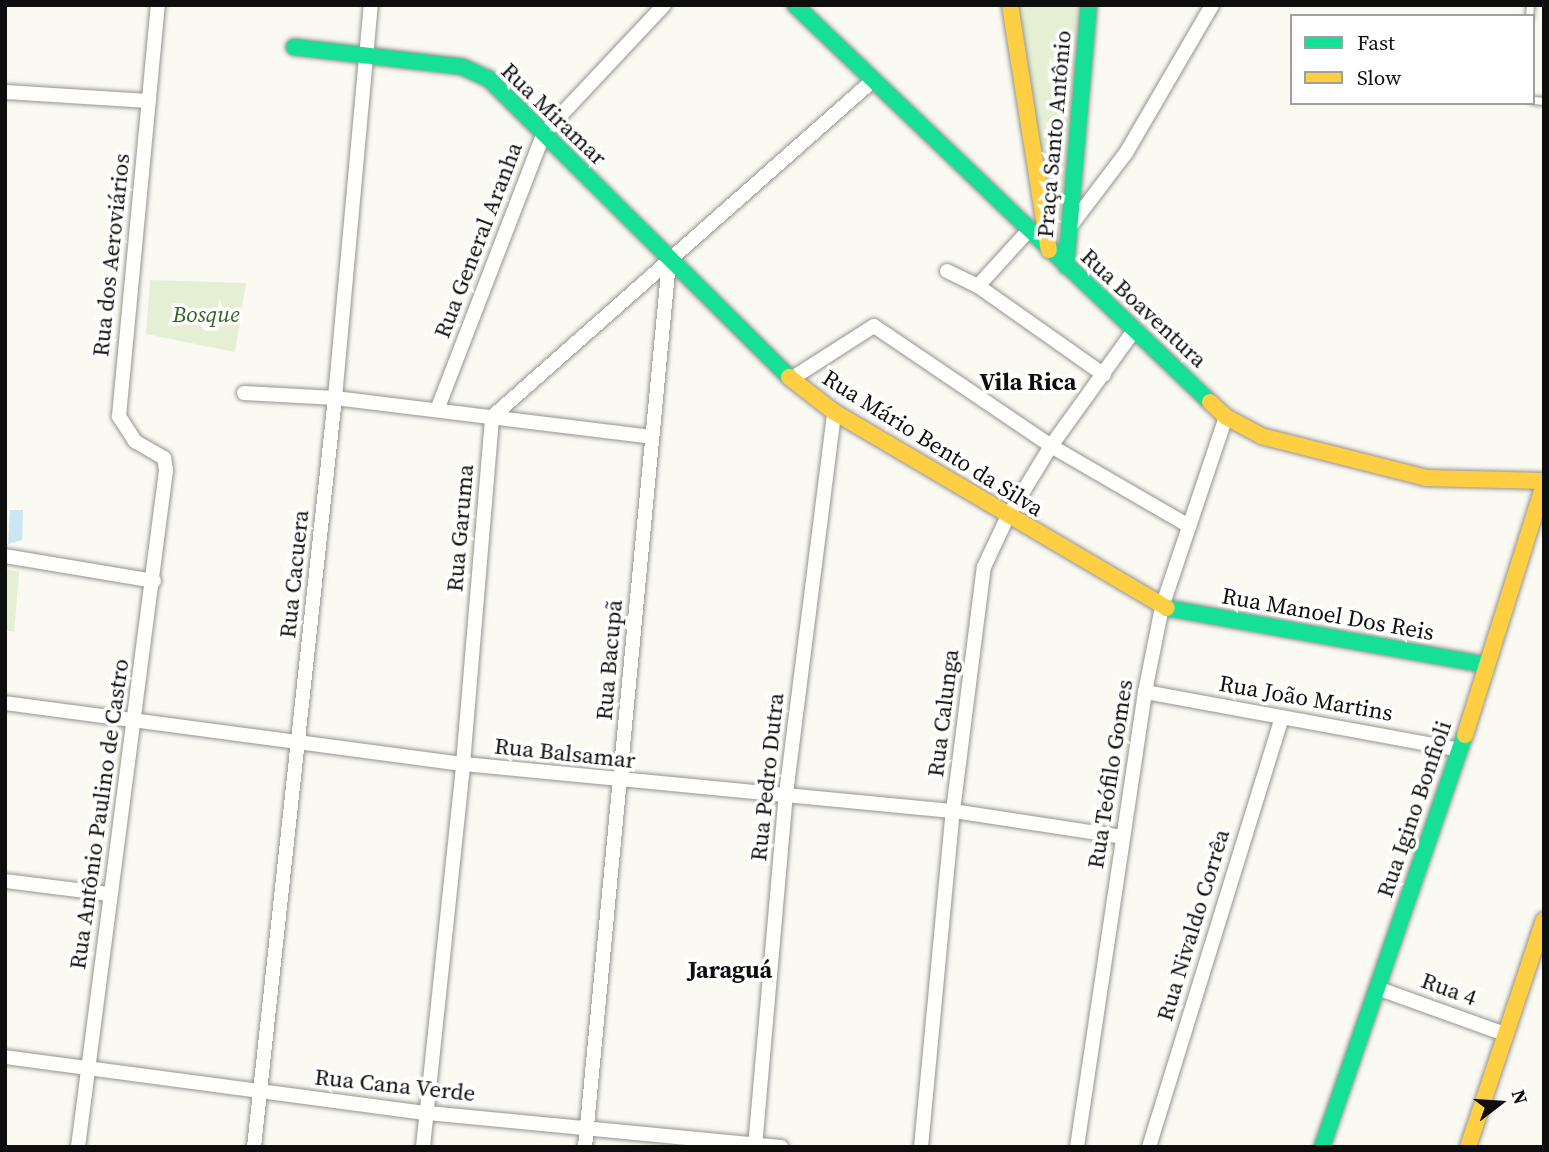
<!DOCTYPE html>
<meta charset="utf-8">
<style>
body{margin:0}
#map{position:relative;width:1549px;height:1152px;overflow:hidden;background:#faf9f2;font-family:"Source Serif 4",serif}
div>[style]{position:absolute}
.green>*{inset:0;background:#e5efd3}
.water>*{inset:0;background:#cae7f3}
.roads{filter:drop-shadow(0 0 2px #949491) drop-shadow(0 0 2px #949491)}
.lane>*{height:7px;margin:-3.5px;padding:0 3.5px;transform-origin:3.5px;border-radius:3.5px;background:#fefefd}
.street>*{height:14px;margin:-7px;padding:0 7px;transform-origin:7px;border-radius:7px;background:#fefefd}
.fast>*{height:16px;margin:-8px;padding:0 8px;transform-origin:8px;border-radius:8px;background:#16e098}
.slow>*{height:16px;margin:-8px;padding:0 8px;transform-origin:8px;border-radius:8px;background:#ffcf43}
span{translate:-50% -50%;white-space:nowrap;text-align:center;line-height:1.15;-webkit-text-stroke:7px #fff;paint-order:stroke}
.street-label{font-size:23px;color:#0e0e0e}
.park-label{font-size:23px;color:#316221;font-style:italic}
.neighbourhood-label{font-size:24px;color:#0e0e0e;font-weight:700}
.frame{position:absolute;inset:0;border:7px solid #0e0e0e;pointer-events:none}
.legend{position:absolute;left:1290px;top:14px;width:245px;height:91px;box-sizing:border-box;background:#fff;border:2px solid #9f9f9f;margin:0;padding:9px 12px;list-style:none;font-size:21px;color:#0e0e0e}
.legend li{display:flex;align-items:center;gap:14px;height:35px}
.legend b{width:35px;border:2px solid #9f9f9f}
.north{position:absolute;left:1465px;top:1068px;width:70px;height:70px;-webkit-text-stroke:5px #fff;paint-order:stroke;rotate:73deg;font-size:19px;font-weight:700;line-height:28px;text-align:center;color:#0e0e0e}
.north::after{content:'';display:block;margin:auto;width:24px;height:32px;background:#0e0e0e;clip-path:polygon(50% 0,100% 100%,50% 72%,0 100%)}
</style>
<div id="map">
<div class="green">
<i style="clip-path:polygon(1016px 5px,1082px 5px,1058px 241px)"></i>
<i style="clip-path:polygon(150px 280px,246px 283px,235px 352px,146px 334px)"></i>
<i style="clip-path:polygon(5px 569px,19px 572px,14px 632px,5px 630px)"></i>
</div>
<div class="water">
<i style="clip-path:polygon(10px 510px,23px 510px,22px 540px,8px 544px)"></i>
</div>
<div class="roads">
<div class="lane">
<i style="left:1529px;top:16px;width:11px;rotate:-85deg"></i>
<i style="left:1533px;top:100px;width:11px;rotate:5deg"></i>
</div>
<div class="street">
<i style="left:5px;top:92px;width:144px;rotate:3.6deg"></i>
<i style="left:1069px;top:228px;width:94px;rotate:-52.8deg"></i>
<i style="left:1126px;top:153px;width:171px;rotate:-59.8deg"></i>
<i style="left:947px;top:271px;width:34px;rotate:26deg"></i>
<i style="left:978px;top:286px;width:154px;rotate:35.2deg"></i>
<i style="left:978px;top:286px;width:76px;rotate:-47.7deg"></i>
<i style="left:791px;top:379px;width:98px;rotate:-32.6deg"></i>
<i style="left:874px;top:326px;width:214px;rotate:34.1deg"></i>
<i style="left:1051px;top:446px;width:160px;rotate:30.1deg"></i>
<i style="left:244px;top:393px;width:91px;rotate:3.1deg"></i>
<i style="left:335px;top:398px;width:319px;rotate:7deg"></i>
<i style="left:437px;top:410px;width:297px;rotate:-68.9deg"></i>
<i style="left:544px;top:133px;width:175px;rotate:-46.8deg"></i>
<i style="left:5px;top:556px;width:151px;rotate:9.5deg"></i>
<i style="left:1145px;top:692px;width:320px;rotate:10.4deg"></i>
<i style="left:5px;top:703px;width:462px;rotate:7.6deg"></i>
<i style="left:463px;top:764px;width:492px;rotate:5.5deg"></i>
<i style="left:953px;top:811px;width:171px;rotate:8.7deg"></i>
<i style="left:5px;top:881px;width:106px;rotate:7.1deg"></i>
<i style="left:1377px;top:988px;width:136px;rotate:19.8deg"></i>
<i style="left:5px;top:1057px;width:426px;rotate:7.6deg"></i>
<i style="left:427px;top:1113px;width:356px;rotate:5.5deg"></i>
<i style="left:78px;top:1147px;width:683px;rotate:-82.59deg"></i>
<i style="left:166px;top:470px;width:12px;rotate:-99deg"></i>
<i style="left:164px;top:458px;width:34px;rotate:-150deg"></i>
<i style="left:135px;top:441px;width:30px;rotate:-123deg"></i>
<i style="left:119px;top:416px;width:413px;rotate:-84.6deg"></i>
<i style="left:254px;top:1147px;width:753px;rotate:-83.83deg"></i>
<i style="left:335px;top:398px;width:395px;rotate:-84.8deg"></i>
<i style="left:423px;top:1147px;width:385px;rotate:-84deg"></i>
<i style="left:463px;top:764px;width:348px;rotate:-85.2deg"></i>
<i style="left:492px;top:417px;width:506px;rotate:-41.47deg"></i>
<i style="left:585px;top:1147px;width:889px;rotate:-84.58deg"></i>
<i style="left:755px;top:1147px;width:354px;rotate:-85deg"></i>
<i style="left:786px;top:794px;width:385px;rotate:-82.8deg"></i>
<i style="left:921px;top:1147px;width:338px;rotate:-84.6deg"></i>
<i style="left:953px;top:811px;width:246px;rotate:-82.8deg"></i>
<i style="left:984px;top:567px;width:54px;rotate:-64.9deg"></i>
<i style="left:1007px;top:518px;width:84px;rotate:-58.6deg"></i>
<i style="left:1051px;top:446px;width:144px;rotate:-54.3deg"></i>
<i style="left:1077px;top:1147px;width:460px;rotate:-81.5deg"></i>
<i style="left:1145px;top:692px;width:87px;rotate:-78.7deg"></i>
<i style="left:1162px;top:607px;width:200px;rotate:-71.4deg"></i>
<i style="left:1149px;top:1147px;width:450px;rotate:-72.8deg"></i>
</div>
<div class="fast">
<i style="left:795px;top:5px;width:574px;rotate:43.73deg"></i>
<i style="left:294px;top:47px;width:170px;rotate:6.7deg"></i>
<i style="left:463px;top:67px;width:29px;rotate:25deg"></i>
<i style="left:489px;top:79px;width:423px;rotate:44.8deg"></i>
<i style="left:1066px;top:266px;width:262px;rotate:-85deg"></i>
<i style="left:1167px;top:608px;width:325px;rotate:10.1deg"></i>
<i style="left:1322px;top:1147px;width:436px;rotate:-70.9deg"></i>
</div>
<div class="slow">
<i style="left:1010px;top:5px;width:248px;rotate:81deg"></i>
<i style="left:789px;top:377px;width:57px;rotate:37.9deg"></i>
<i style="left:834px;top:412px;width:386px;rotate:30.5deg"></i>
<i style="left:1210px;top:402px;width:22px;rotate:43deg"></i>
<i style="left:1226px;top:417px;width:40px;rotate:28deg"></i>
<i style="left:1261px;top:436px;width:171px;rotate:14.2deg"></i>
<i style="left:1427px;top:478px;width:117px;rotate:1.5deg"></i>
<i style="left:1465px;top:735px;width:262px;rotate:-72.5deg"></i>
<i style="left:1468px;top:1147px;width:239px;rotate:-71.5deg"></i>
</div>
</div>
<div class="street-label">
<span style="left:554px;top:114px;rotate:44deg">Rua Miramar</span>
<span style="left:1054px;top:134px;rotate:-85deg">Praça Santo Antônio</span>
<span style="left:478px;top:240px;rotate:-69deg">Rua General Aranha</span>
<span style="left:111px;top:255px;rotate:-84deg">Rua dos Aeroviários</span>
<span style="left:1144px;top:308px;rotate:43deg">Rua Boaventura</span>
<span style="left:933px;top:443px;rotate:32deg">Rua Mário Bento da Silva</span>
<span style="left:460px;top:528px;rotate:-85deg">Rua Garuma</span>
<span style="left:294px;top:574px;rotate:-84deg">Rua Cacuera</span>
<span style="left:1328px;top:614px;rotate:10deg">Rua Manoel Dos Reis</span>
<span style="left:609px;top:660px;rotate:-85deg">Rua Bacupã</span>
<span style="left:1306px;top:698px;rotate:10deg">Rua João Martins</span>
<span style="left:943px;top:713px;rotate:-83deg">Rua Calunga</span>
<span style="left:565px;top:753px;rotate:6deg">Rua Balsamar</span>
<span style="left:1110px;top:774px;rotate:-81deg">Rua Teófilo Gomes</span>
<span style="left:767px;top:777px;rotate:-84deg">Rua Pedro Dutra</span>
<span style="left:1414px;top:809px;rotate:-71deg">Rua Igino Bonfioli</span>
<span style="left:99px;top:814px;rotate:-82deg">Rua Antônio Paulino de Castro</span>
<span style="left:1193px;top:925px;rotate:-73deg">Rua Nivaldo Corrêa</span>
<span style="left:1449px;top:989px;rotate:20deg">Rua 4</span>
<span style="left:395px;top:1085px;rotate:6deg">Rua Cana Verde</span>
</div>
<div class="park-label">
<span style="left:206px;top:314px">Bosque</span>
</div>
<div class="neighbourhood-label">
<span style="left:1028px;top:382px">Vila Rica</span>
<span style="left:730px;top:970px">Jaraguá</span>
</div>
<div class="frame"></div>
<ul class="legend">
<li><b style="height:9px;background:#16e098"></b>Fast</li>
<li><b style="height:9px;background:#ffcf43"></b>Slow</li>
</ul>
<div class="north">N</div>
</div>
